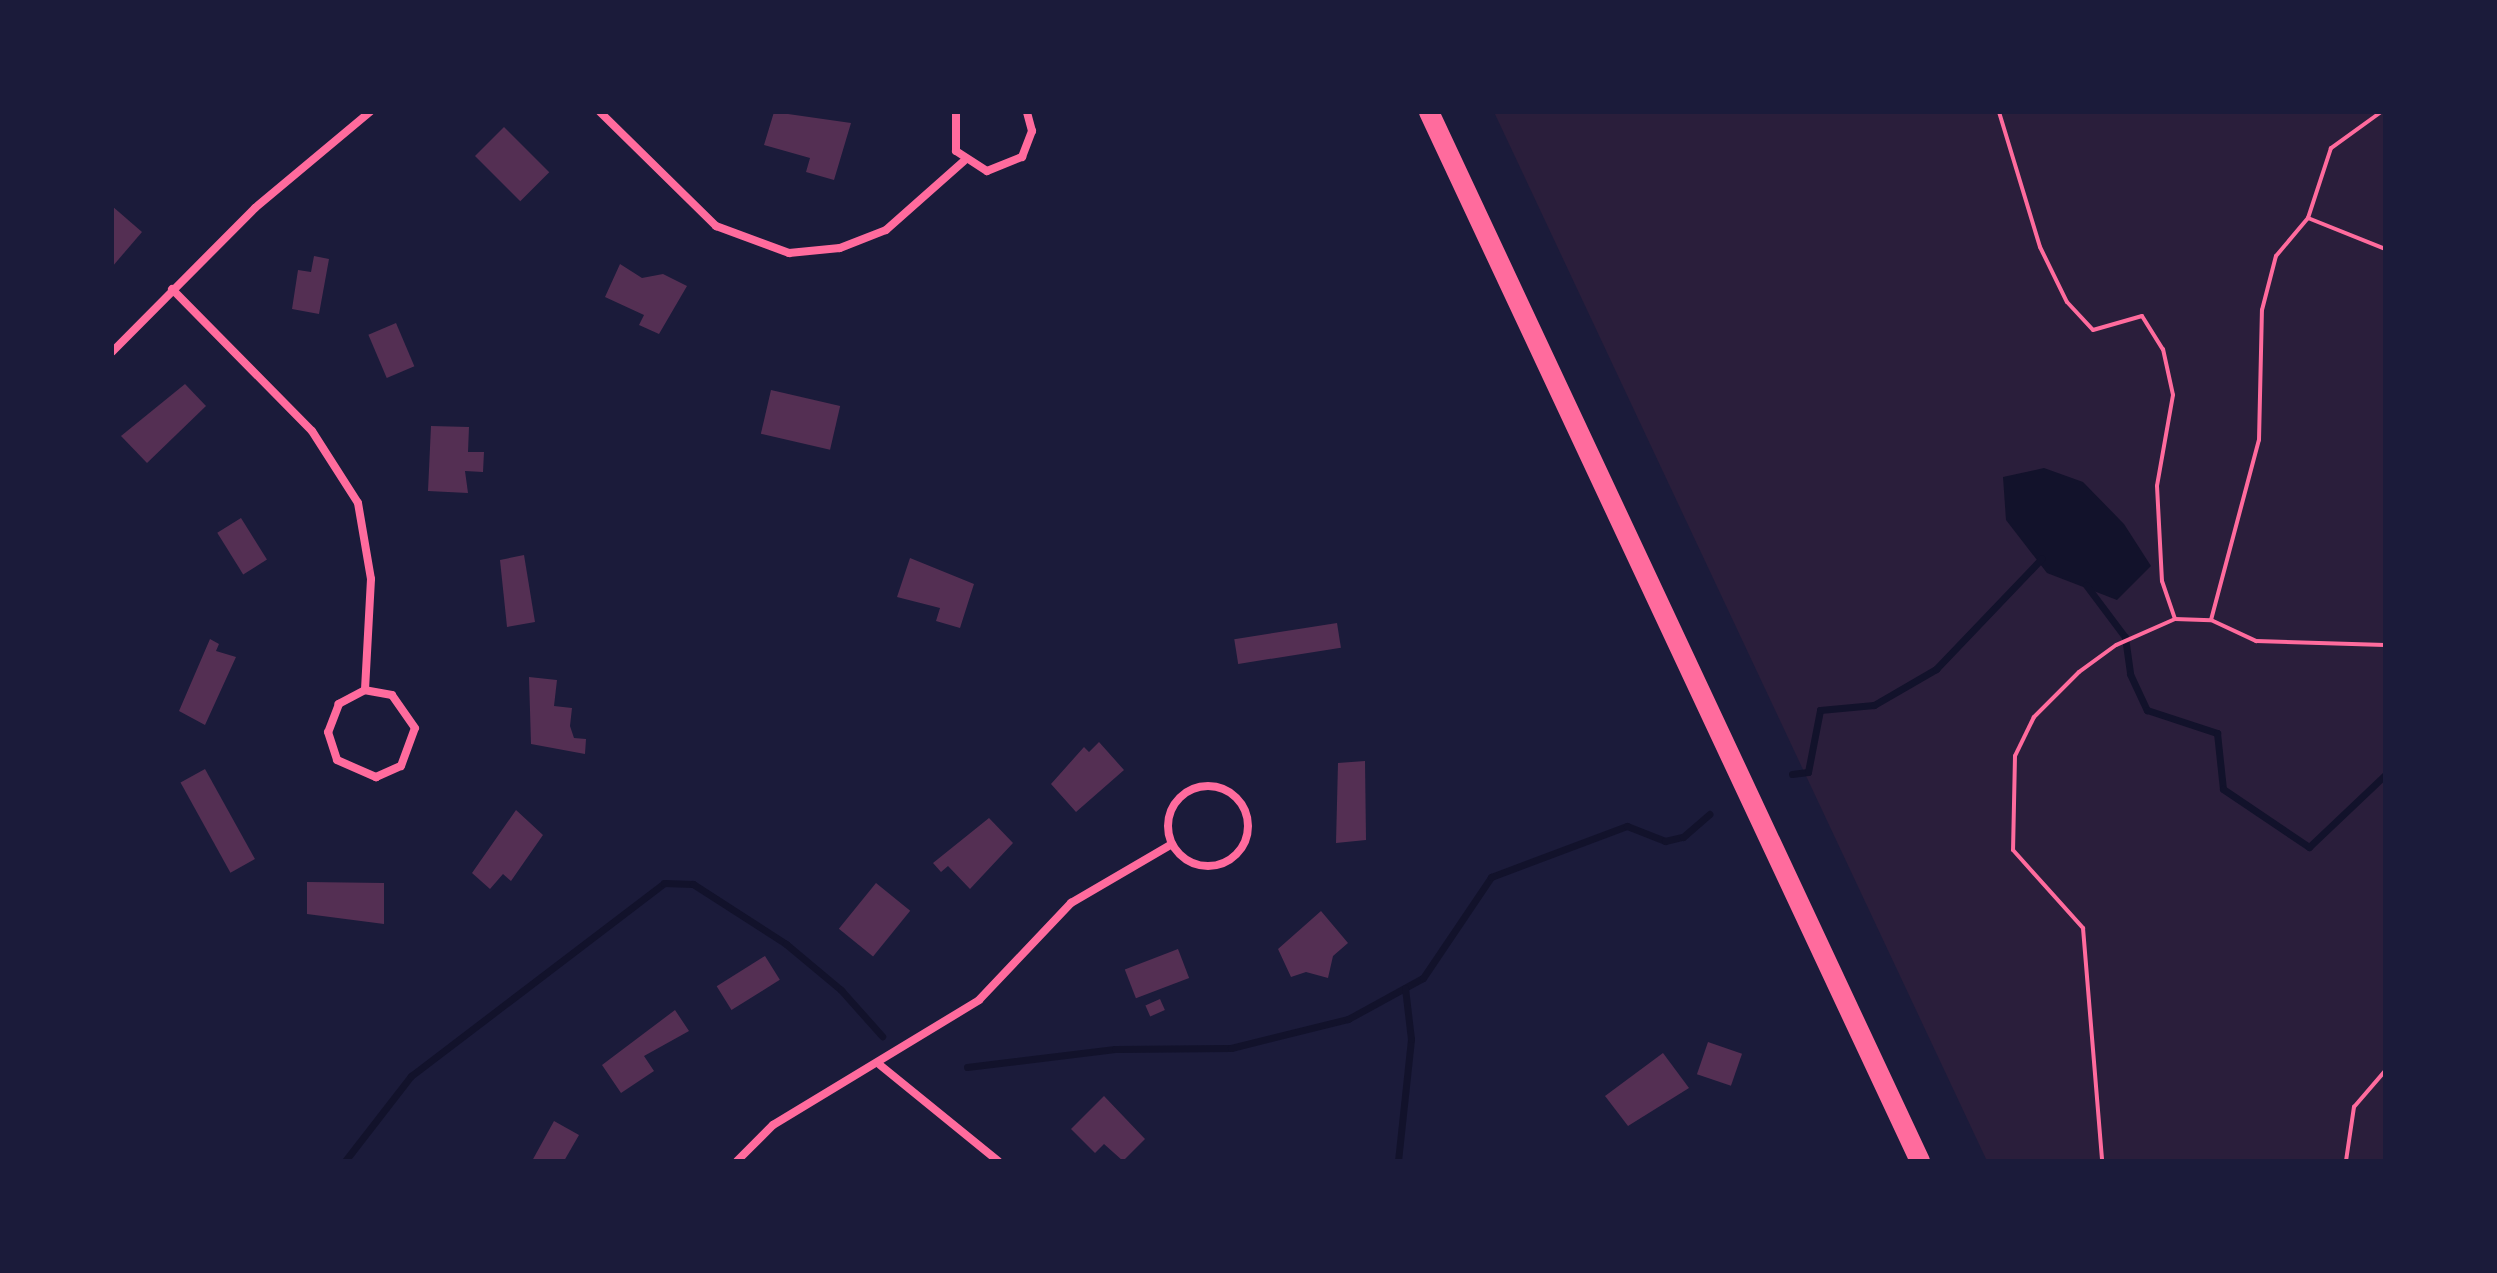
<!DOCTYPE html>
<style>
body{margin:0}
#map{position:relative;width:2497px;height:1273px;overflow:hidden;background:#1b1b3a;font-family:"DejaVu Sans",sans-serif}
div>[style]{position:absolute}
.green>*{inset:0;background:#2a1e3b}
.water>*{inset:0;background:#12122b}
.stream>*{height:7px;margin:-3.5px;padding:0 3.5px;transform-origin:3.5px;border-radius:3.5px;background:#12122b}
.building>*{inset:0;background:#542f53;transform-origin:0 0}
.path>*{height:4px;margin:-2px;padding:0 2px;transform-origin:2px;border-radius:2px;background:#ff6b9d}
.minor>*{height:8px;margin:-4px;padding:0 4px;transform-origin:4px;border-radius:4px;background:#ff6b9d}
.minor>.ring{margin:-4px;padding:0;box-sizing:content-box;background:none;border:8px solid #ff6b9d;border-radius:50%}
.primary>*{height:20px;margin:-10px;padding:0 10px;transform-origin:10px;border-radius:10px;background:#ff6b9d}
span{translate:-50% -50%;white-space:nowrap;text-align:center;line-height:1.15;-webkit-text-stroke:8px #1b1b3a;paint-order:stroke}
.frame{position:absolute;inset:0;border:114px solid #1b1b3a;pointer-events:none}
</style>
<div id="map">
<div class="green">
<i style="clip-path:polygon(1494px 112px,2385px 112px,2385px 1161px,1987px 1161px)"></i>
</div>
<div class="water">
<i style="clip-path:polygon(2044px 468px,2083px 482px,2124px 524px,2151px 566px,2117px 600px,2047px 573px,2006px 520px,2003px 477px)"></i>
</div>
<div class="stream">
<i style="left:2086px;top:585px;width:65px;rotate:53.1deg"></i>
<i style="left:2125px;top:637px;width:37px;rotate:82deg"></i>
<i style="left:2130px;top:674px;width:40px;rotate:65deg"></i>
<i style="left:2147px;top:710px;width:74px;rotate:18.2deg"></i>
<i style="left:2217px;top:733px;width:56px;rotate:83.9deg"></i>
<i style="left:2223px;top:789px;width:104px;rotate:34deg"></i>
<i style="left:2309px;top:847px;width:105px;rotate:-43.5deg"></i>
<i style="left:1792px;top:774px;width:16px;rotate:-7deg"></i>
<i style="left:1808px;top:772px;width:63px;rotate:-79deg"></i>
<i style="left:1820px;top:710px;width:54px;rotate:-5.3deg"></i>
<i style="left:1874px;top:705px;width:72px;rotate:-30.1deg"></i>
<i style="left:1936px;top:669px;width:153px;rotate:-46.3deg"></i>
<i style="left:967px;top:1067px;width:149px;rotate:-6.9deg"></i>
<i style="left:1115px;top:1049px;width:116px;rotate:-0.5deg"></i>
<i style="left:1231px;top:1048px;width:121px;rotate:-13.9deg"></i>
<i style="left:1348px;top:1019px;width:85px;rotate:-28.7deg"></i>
<i style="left:1423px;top:978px;width:122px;rotate:-56deg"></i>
<i style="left:1491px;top:877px;width:145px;rotate:-20.6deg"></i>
<i style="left:1627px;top:826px;width:41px;rotate:21.5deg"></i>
<i style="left:1665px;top:841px;width:18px;rotate:-13deg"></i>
<i style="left:1683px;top:837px;width:35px;rotate:-41deg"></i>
<i style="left:345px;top:1161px;width:108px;rotate:-52.2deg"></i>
<i style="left:411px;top:1076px;width:318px;rotate:-37.3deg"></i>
<i style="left:664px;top:883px;width:29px;rotate:2deg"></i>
<i style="left:693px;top:884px;width:111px;rotate:32.8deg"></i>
<i style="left:786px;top:944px;width:72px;rotate:39.9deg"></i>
<i style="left:841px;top:990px;width:62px;rotate:48.3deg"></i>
<i style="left:1398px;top:1161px;width:123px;rotate:-83.9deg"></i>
<i style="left:1411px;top:1039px;width:51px;rotate:-96.7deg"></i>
</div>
<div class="building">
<i style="clip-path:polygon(774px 112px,851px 123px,834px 180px,806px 172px,810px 158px,764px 145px)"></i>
<i style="left:504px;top:127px;width:64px;height:41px;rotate:45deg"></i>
<i style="clip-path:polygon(112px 206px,142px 232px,112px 267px)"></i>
<i style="clip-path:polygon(314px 256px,329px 259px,319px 314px,292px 309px,298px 270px,311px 272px)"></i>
<i style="clip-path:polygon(620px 264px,642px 278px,663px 274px,687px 286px,659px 334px,639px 325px,644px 315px,605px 297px)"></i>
<i style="left:396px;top:323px;width:47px;height:30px;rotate:67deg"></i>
<i style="clip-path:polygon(185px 384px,206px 406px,147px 463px,121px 436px)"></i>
<i style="left:771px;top:390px;width:71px;height:45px;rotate:13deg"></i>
<i style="clip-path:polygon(431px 426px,469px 427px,468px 452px,484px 452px,483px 472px,465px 471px,468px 493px,428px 491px)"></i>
<i style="left:241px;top:518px;width:49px;height:28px;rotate:58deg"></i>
<i style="clip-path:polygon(524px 555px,535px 622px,507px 627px,500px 560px)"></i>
<i style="clip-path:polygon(910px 558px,974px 584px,960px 628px,936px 621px,940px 608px,897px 597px)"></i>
<i style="left:1337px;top:623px;width:25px;height:104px;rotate:81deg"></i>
<i style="clip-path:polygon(210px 639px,219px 644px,216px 651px,236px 657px,205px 725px,179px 711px)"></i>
<i style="clip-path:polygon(529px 677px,557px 680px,554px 706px,572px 708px,570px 726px,574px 738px,586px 739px,585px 754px,531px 744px)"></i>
<i style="clip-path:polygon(1099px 742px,1124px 770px,1076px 812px,1051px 784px,1084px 747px,1089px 752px)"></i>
<i style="clip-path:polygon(1365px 761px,1366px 840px,1336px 843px,1338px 763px)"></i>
<i style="left:205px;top:769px;width:103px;height:28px;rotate:61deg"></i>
<i style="clip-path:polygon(516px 810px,543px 835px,511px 881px,503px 874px,490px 889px,472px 873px)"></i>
<i style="clip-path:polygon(989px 818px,1013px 843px,970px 889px,948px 866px,941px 872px,933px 863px)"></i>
<i style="clip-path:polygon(307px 882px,384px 883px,384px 924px,307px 914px)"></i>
<i style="left:876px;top:883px;width:44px;height:59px;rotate:39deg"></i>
<i style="clip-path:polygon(1321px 911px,1348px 943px,1333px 956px,1328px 978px,1306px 972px,1291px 977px,1278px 949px)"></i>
<i style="left:1178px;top:949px;width:31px;height:57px;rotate:69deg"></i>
<i style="left:765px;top:956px;width:28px;height:57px;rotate:58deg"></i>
<i style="left:1160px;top:999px;width:12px;height:16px;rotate:66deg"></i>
<i style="clip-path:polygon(675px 1010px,689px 1031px,644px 1056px,654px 1071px,621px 1093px,602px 1065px)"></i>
<i style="left:1708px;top:1042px;width:36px;height:34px;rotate:19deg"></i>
<i style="clip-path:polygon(1663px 1053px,1689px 1088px,1628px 1126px,1605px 1096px)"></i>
<i style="clip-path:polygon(1104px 1096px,1145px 1139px,1123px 1161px,1104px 1144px,1095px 1153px,1071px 1129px)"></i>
<i style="clip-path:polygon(554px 1121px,579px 1135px,564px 1161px,532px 1161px)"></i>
</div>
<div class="path">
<i style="left:1999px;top:112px;width:141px;rotate:73.1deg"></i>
<i style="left:2040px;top:247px;width:61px;rotate:63.9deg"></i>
<i style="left:2067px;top:302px;width:38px;rotate:47deg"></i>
<i style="left:2093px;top:330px;width:51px;rotate:-15.9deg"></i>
<i style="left:2142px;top:316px;width:39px;rotate:58deg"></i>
<i style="left:2163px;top:349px;width:47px;rotate:77.7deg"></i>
<i style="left:2173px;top:395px;width:92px;rotate:100deg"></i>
<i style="left:2157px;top:486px;width:95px;rotate:87deg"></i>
<i style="left:2162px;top:581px;width:40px;rotate:71.1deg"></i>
<i style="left:2175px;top:619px;width:64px;rotate:156.2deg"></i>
<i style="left:2116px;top:645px;width:46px;rotate:143.9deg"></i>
<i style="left:2079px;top:672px;width:64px;rotate:135deg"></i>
<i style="left:2034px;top:717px;width:43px;rotate:116deg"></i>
<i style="left:2015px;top:756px;width:94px;rotate:91.2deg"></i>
<i style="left:2013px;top:850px;width:105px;rotate:48.1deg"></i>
<i style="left:2083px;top:928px;width:234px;rotate:85.3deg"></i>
<i style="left:2381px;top:112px;width:62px;rotate:144.2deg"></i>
<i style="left:2331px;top:148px;width:74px;rotate:108.2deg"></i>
<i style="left:2308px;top:218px;width:83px;rotate:21.9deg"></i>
<i style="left:2175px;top:619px;width:36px;rotate:2deg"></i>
<i style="left:2211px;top:620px;width:50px;rotate:25deg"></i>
<i style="left:2256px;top:641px;width:129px;rotate:1.8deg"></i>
<i style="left:2211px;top:620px;width:186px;rotate:-75.1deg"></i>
<i style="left:2259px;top:440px;width:130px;rotate:-88.7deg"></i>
<i style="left:2262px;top:310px;width:56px;rotate:-75.5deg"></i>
<i style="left:2276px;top:256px;width:50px;rotate:-49.9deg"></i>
<i style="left:2346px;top:1161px;width:55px;rotate:-81.6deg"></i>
<i style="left:2354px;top:1107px;width:48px;rotate:-49.3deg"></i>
</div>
<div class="minor">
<i style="left:600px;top:112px;width:163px;rotate:44.5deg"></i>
<i style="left:716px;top:226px;width:78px;rotate:20.3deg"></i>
<i style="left:789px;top:253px;width:51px;rotate:-5.6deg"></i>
<i style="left:840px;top:248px;width:49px;rotate:-21.4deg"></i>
<i style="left:886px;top:230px;width:104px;rotate:-41.5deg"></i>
<i style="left:956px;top:112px;width:39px;rotate:90deg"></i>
<i style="left:956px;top:151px;width:37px;rotate:33deg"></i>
<i style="left:987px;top:171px;width:38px;rotate:-22deg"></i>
<i style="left:1022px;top:157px;width:28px;rotate:-69deg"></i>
<i style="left:1032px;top:131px;width:20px;rotate:-105deg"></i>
<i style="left:172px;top:289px;width:199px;rotate:45.4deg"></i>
<i style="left:312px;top:431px;width:85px;rotate:57.4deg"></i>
<i style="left:358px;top:503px;width:77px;rotate:80.3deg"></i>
<i style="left:371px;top:579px;width:111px;rotate:93.1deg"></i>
<i style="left:365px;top:690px;width:30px;rotate:152deg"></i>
<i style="left:339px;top:704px;width:30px;rotate:111deg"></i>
<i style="left:328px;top:732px;width:29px;rotate:72deg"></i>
<i style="left:337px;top:760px;width:43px;rotate:23.6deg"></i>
<i style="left:376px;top:777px;width:27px;rotate:-24deg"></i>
<i style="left:401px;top:766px;width:40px;rotate:-69.8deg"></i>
<i style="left:415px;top:728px;width:40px;rotate:-124.9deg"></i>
<i style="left:392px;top:695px;width:27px;rotate:-170deg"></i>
<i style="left:112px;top:352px;width:203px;rotate:-45.2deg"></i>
<i style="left:255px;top:208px;width:150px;rotate:-39.9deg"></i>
<i class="ring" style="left:1168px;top:786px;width:72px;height:72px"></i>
<i style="left:880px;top:1065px;width:152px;rotate:39.1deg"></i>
<i style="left:737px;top:1161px;width:51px;rotate:-45deg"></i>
<i style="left:773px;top:1125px;width:241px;rotate:-31.2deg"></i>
<i style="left:979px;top:1000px;width:134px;rotate:-46.5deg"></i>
<i style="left:1071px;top:903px;width:117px;rotate:-30.3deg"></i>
</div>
<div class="primary">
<i style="left:1429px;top:112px;width:1158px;rotate:64.92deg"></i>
</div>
<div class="frame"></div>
</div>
